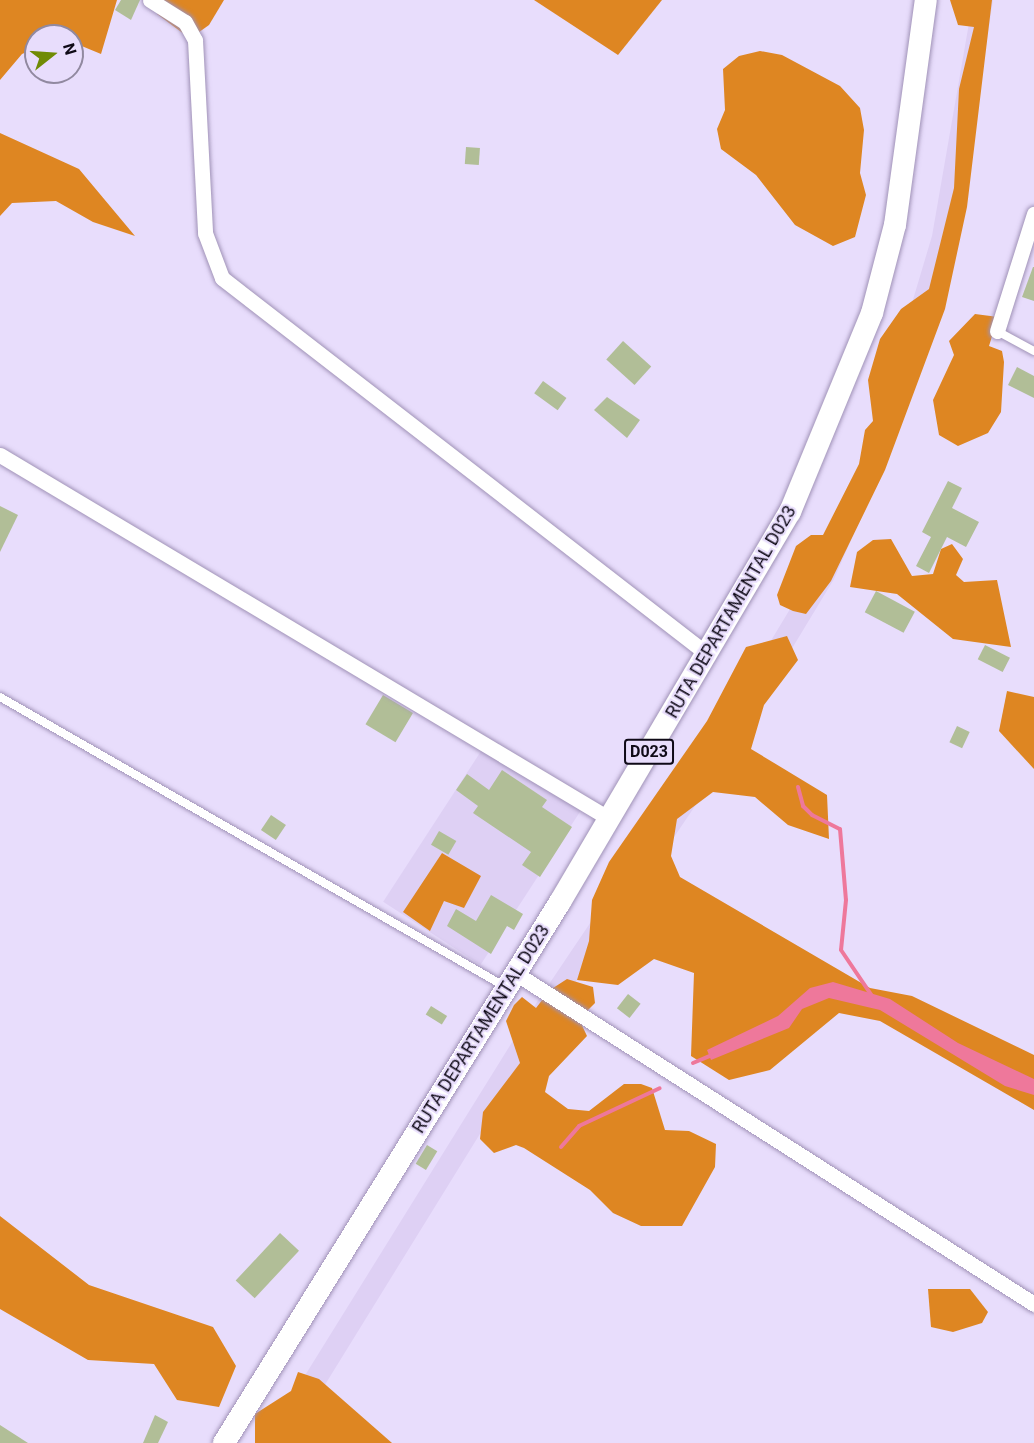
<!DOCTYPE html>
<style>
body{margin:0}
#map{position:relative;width:1034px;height:1443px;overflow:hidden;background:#e8ddfc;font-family:Roboto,sans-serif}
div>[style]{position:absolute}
.built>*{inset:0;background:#ded0f4;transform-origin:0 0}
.forest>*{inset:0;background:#de8622}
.water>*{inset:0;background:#ee789b}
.stream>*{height:4px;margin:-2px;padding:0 2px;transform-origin:2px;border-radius:2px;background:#ee789b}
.building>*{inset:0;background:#b1be97;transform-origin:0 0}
.roads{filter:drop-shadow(0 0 2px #a092b7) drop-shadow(0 0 2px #a092b7)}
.lane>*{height:8px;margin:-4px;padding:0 4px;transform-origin:4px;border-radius:4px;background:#fff}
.street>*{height:15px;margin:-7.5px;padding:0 7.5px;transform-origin:7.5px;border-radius:7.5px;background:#fff}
.primary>*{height:22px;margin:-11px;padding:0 11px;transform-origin:11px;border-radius:11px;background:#fff}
span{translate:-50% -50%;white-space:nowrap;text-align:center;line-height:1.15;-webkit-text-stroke:4.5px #e8ddfc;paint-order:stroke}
.shield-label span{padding:2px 4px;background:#e8ddfc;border:2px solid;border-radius:4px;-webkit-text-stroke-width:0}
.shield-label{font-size:16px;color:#0f0a17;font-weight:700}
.street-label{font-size:18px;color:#0f0a17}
.north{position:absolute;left:24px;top:24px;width:60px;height:60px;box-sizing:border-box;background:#e8ddfc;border:2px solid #9189a0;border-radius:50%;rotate:73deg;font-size:16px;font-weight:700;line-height:24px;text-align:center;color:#0f0a17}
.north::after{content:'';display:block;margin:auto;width:21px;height:27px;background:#708b05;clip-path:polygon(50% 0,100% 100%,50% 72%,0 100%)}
</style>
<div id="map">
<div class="built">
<i style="clip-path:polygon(973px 0,993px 0,972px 139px,888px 456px,834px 579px,710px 784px,554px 1014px,289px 1443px,263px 1443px,537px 1002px,693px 770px,816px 566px,869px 447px,932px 236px)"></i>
<i style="left:485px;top:745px;width:116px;height:187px;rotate:33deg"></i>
</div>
<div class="forest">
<i style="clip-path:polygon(0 0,117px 0,101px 54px,72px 42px,72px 36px,36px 36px,36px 48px,22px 54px,0 80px)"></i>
<i style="clip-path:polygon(163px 0,224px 0,209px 25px,195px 35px,184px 34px,157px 14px)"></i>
<i style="clip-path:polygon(534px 0,662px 0,618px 55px)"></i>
<i style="clip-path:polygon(950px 0,992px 0,967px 207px,945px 309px,885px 470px,831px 581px,806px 614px,793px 611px,780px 605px,777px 595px,796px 546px,811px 535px,823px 535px,859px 464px,865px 430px,873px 421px,868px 380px,880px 339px,901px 309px,929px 289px,954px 188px,959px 89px,974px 27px,958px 25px)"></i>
<i style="clip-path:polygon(760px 51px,782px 55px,840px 86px,860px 108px,864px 130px,860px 173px,866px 195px,855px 237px,833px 246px,795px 225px,756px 175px,721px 149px,717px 129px,725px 110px,723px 69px,739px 56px)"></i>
<i style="clip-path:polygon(0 133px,79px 169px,135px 236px,93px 222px,56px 201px,12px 203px,0 216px)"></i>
<i style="clip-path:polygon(975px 314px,998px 317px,989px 346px,1002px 351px,1004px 362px,1001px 412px,988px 433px,958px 446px,939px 435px,933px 400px,954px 355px,949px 341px)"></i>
<i style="clip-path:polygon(891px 539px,912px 576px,933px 574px,941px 549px,952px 544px,963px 559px,956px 575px,964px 582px,997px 580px,1011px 647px,953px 639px,897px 594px,850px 587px,857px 552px,873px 540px)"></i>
<i style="clip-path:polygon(787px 636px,798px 660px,764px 705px,751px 749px,827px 795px,829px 839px,788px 825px,755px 797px,713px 792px,677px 819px,671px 856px,680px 877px,870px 988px,912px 996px,1034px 1055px,1034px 1110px,880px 1021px,839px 1013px,770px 1070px,729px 1080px,691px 1056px,694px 973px,654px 959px,618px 985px,577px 980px,589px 941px,592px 900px,609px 862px,707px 721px,746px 647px)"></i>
<i style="clip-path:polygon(1007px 691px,1034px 697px,1034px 769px,999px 731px)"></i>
<i style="clip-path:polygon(442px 853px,481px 876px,464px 908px,444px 901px,430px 931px,403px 912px)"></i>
<i style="clip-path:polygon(567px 979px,593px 987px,595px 1003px,579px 1019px,587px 1036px,549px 1076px,545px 1092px,568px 1109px,589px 1111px,624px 1084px,641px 1084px,652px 1088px,665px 1130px,689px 1131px,716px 1144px,715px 1167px,682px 1226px,641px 1226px,613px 1213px,590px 1190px,524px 1148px,516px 1145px,494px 1153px,480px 1139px,483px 1112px,520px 1063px,506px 1021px,514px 1005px,522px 997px,536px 1008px,550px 990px)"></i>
<i style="clip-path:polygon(0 1216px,89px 1285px,213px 1327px,236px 1366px,219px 1407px,177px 1400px,154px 1364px,88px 1360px,0 1309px)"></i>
<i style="clip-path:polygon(928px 1289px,970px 1289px,988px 1312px,982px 1323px,953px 1332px,931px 1327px)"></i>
<i style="clip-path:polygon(298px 1372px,319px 1379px,392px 1443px,255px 1443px,255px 1414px,291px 1391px)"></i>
</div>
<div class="water">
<i style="clip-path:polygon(833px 982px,890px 999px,958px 1043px,1034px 1079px,1034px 1095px,1005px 1086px,880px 1010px,829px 998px,802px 1009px,789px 1028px,711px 1060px,707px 1050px,778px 1016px,810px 988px)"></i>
</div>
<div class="stream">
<i style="left:798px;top:787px;width:20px;rotate:75deg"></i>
<i style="left:803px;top:806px;width:13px;rotate:45deg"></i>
<i style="left:812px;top:815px;width:31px;rotate:27deg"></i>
<i style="left:840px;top:829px;width:71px;rotate:85.2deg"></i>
<i style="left:846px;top:900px;width:50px;rotate:95.7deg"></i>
<i style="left:841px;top:950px;width:55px;rotate:56deg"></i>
<i style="left:693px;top:1063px;width:21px;rotate:-23deg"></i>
<i style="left:561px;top:1147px;width:28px;rotate:-49deg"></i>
<i style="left:579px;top:1126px;width:89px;rotate:-25.1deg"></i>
</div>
<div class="building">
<i style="clip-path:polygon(121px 0,140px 0,131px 20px,115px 10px)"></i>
<i style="left:466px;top:147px;width:14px;height:17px;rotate:4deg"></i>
<i style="clip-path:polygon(1033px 267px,1034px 267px,1034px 301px,1022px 297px)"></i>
<i style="left:623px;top:341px;width:38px;height:25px;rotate:42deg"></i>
<i style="clip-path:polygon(1017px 367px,1034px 376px,1034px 398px,1008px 385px)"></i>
<i style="left:543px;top:381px;width:29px;height:15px;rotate:36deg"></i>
<i style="clip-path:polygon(607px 397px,640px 420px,627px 438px,594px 410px)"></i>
<i style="clip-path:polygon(948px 481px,962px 488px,952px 508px,979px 522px,966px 547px,947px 537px,929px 573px,916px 566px,931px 537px,922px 532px)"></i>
<i style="clip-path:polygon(0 506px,18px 515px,0 552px)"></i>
<i style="left:876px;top:591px;width:44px;height:24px;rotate:28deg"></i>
<i style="left:985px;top:645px;width:28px;height:16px;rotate:27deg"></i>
<i style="left:383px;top:695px;width:35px;height:34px;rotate:31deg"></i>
<i style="left:957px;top:726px;width:14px;height:18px;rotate:25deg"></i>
<i style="clip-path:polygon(502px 770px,547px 800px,542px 807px,572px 827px,540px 877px,522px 865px,531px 852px,473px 813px,478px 806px,456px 790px,467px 774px,489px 790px)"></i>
<i style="left:271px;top:815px;width:18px;height:18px;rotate:34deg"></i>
<i style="left:439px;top:831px;width:20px;height:16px;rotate:30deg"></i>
<i style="clip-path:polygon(491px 895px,523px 914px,514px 930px,507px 926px,491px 954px,447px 926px,456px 909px,476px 921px)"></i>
<i style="left:628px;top:994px;width:16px;height:18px;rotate:38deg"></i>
<i style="left:431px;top:1006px;width:19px;height:10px;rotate:32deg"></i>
<i style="left:427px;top:1145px;width:12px;height:22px;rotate:31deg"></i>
<i style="left:280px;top:1233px;width:26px;height:65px;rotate:43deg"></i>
<i style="clip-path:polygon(155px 1415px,168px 1422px,158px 1443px,143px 1443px)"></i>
<i style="clip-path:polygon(0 1425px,28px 1443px,0 1443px)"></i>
</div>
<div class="roads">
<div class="lane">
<i style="left:997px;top:331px;width:42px;rotate:28.4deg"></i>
<i style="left:0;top:697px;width:581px;rotate:29.83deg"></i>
</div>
<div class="street">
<i style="left:150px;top:0;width:41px;rotate:32.2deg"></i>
<i style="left:185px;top:22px;width:21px;rotate:61deg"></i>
<i style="left:195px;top:40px;width:193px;rotate:87deg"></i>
<i style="left:205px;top:233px;width:48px;rotate:69.3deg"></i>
<i style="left:222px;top:278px;width:614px;rotate:37.78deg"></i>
<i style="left:997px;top:331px;width:123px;rotate:-72.5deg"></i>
<i style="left:0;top:455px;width:710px;rotate:30.83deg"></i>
<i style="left:515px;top:973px;width:616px;rotate:32.53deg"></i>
</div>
<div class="primary">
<i style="left:224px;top:1443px;width:637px;rotate:-58.16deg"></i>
<i style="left:560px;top:902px;width:453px;rotate:-59.5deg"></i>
<i style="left:790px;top:512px;width:215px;rotate:-67.6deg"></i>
<i style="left:872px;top:313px;width:91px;rotate:-75.4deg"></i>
<i style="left:895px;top:225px;width:227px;rotate:-82.2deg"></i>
</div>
</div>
<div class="shield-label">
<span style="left:649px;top:752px">D023</span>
</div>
<div class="street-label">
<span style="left:731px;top:612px;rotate:-60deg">RUTA DEPARTAMENTAL D023</span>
<span style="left:481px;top:1029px;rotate:-58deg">RUTA DEPARTAMENTAL D023</span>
</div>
<div class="north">N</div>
</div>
